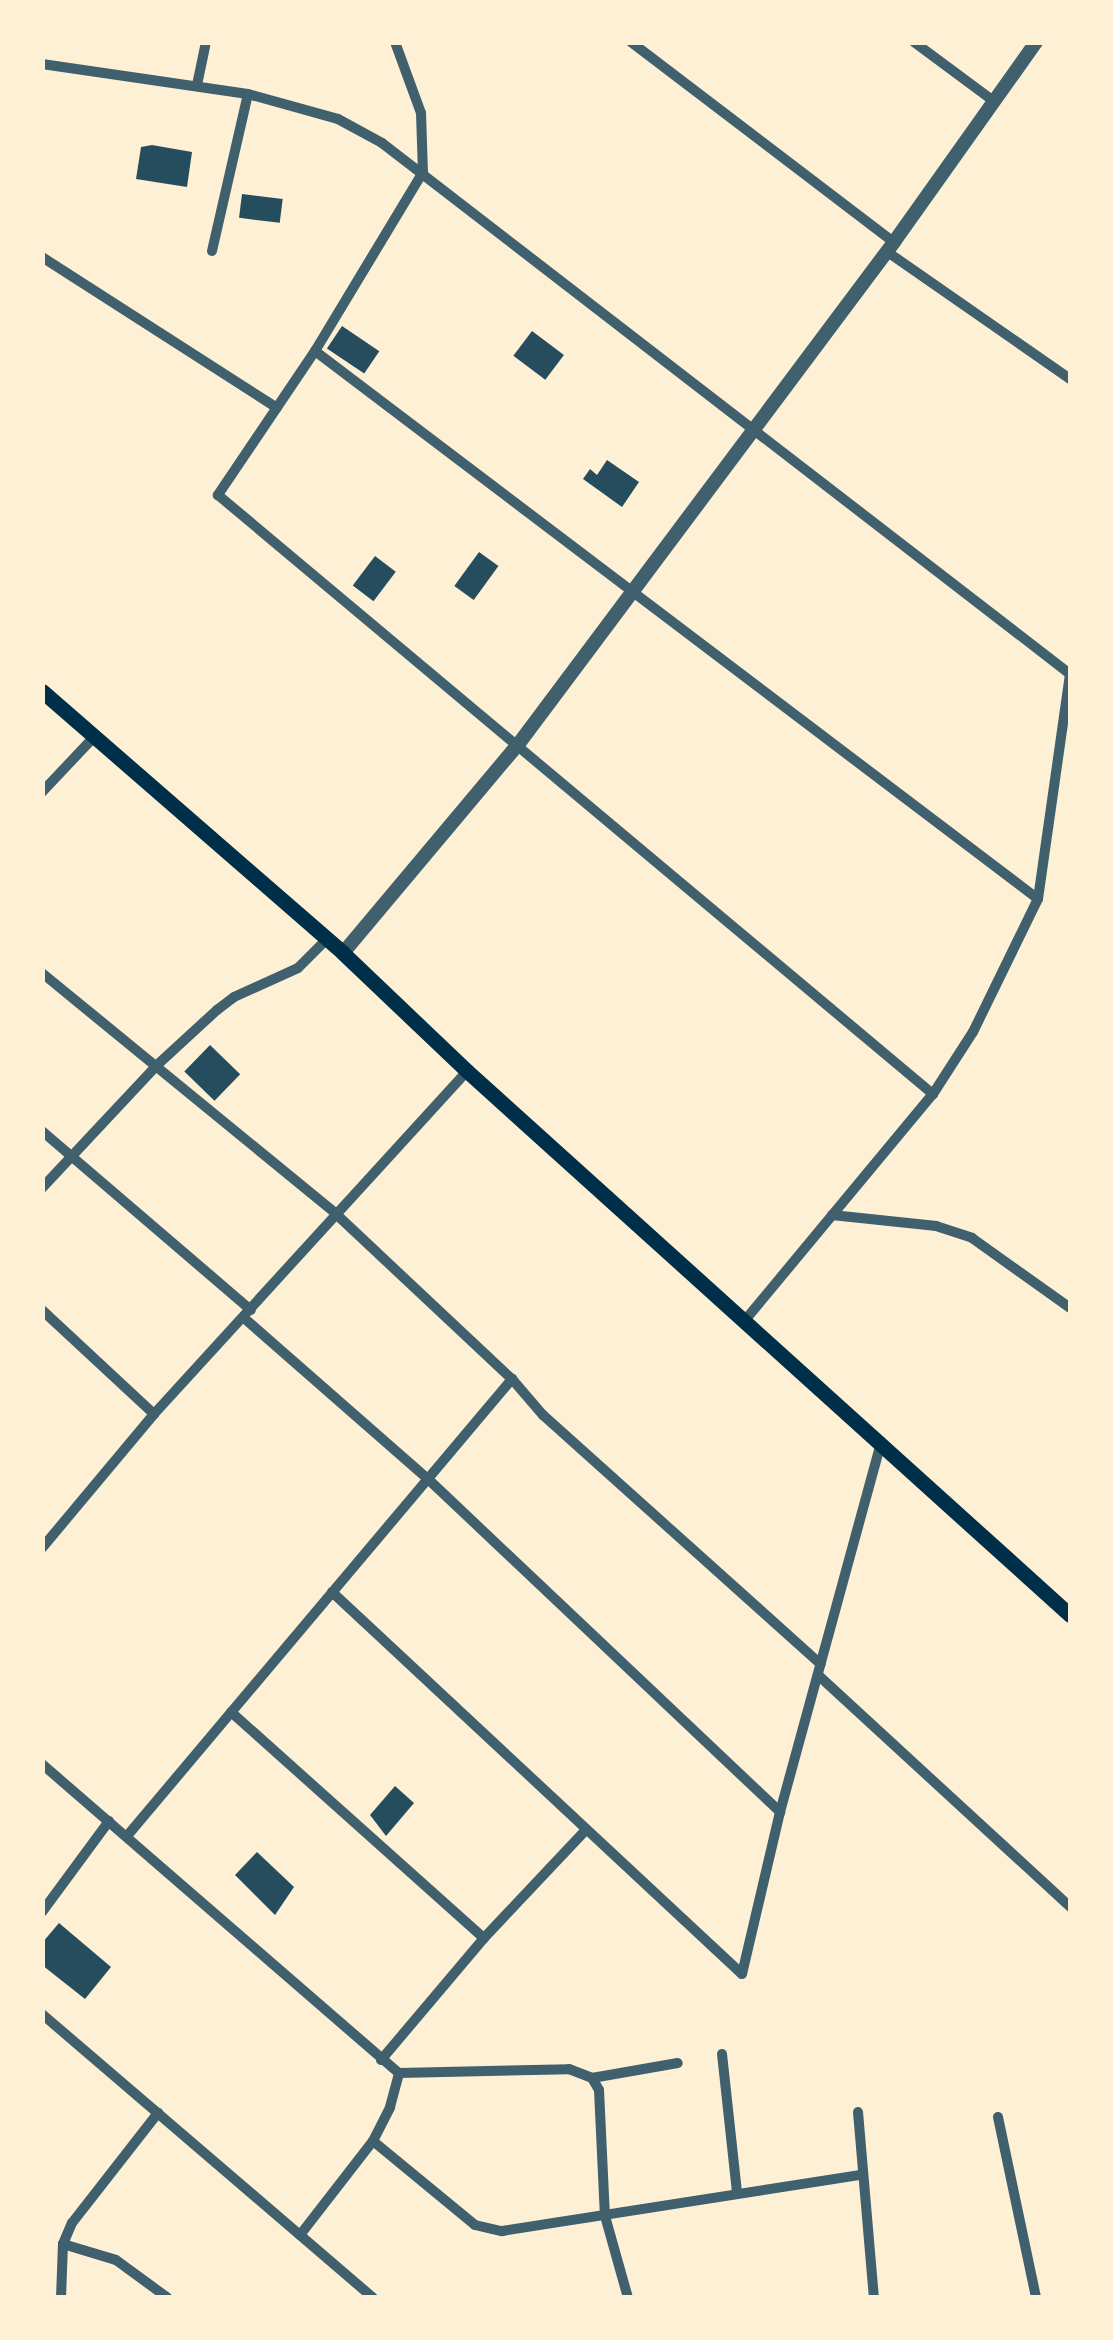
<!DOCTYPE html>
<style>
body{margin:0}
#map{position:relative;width:1113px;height:2340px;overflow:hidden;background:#fdf0d5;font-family:Georgia,serif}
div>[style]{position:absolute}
.building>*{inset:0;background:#264d5e;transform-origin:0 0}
.minor>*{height:10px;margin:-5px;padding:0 5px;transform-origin:5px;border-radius:5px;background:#3f606c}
.tertiary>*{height:14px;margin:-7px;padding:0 7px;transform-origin:7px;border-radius:7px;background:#3f606c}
.secondary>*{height:15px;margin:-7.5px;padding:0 7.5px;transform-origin:7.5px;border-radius:7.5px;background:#003049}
span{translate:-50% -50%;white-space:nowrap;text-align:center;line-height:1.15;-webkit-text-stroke:9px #fdf0d5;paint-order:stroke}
.frame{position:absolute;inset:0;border:45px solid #fdf0d5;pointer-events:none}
</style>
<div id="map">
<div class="building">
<i style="clip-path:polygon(152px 145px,192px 152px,187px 187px,136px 179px,141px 147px)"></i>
<i style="left:242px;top:194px;width:41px;height:24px;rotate:7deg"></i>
<i style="left:342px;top:326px;width:45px;height:27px;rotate:34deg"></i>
<i style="left:532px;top:331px;width:40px;height:31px;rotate:37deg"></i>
<i style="clip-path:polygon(607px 460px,639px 482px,622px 507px,583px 479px,590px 469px,597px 475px)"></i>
<i style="left:479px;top:552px;width:24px;height:42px;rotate:36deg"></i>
<i style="left:375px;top:556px;width:26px;height:37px;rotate:37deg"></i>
<i style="left:210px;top:1045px;width:42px;height:37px;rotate:44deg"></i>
<i style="clip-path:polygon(395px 1786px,414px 1803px,386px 1836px,370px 1815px)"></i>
<i style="clip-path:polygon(257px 1852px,294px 1887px,275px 1915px,235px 1875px)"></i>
<i style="clip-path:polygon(59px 1923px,111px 1967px,85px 1999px,42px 1965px,42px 1943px)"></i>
</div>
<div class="minor">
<i style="left:395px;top:42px;width:76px;rotate:69.9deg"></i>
<i style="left:421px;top:113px;width:59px;rotate:88.1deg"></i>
<i style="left:423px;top:172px;width:209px;rotate:121.1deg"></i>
<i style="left:315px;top:351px;width:174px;rotate:124deg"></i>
<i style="left:218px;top:495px;width:933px;rotate:39.96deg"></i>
<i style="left:631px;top:42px;width:330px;rotate:37.3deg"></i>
<i style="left:914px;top:42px;width:97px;rotate:36.6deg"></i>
<i style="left:42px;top:64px;width:208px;rotate:8.3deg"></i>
<i style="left:248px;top:94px;width:93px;rotate:15.5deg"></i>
<i style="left:338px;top:119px;width:50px;rotate:28.6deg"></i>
<i style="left:382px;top:143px;width:869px;rotate:37.66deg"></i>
<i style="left:197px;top:85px;width:44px;rotate:-78.2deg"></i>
<i style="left:212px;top:251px;width:161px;rotate:-77.1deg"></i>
<i style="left:886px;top:251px;width:224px;rotate:34.8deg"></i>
<i style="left:42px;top:257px;width:279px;rotate:32.7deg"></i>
<i style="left:315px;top:351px;width:907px;rotate:37.16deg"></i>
<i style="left:42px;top:792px;width:76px;rotate:-46.6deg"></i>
<i style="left:42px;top:973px;width:380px;rotate:39.3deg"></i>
<i style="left:336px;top:1214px;width:241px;rotate:43.2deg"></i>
<i style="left:512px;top:1379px;width:48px;rotate:49.3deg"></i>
<i style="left:543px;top:1415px;width:373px;rotate:41.9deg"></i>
<i style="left:42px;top:1131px;width:275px;rotate:40.6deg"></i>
<i style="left:42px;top:1188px;width:167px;rotate:-46.9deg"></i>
<i style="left:156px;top:1066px;width:83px;rotate:-42.6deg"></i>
<i style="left:217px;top:1010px;width:21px;rotate:-37deg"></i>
<i style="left:234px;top:997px;width:70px;rotate:-24.4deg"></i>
<i style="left:298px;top:968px;width:41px;rotate:-45deg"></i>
<i style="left:832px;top:1215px;width:105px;rotate:6deg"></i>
<i style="left:936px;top:1226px;width:38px;rotate:18deg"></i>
<i style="left:972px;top:1238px;width:120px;rotate:35.5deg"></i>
<i style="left:42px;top:1310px;width:153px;rotate:42.9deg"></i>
<i style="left:244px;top:1318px;width:244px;rotate:41.2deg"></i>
<i style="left:428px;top:1479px;width:485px;rotate:43.4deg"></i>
<i style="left:780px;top:1812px;width:384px;rotate:-74.7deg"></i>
<i style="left:746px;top:1319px;width:293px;rotate:-50.3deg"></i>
<i style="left:933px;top:1094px;width:74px;rotate:-57.2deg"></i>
<i style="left:973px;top:1032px;width:148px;rotate:-64deg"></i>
<i style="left:1038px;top:899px;width:226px;rotate:-81.9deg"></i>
<i style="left:42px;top:1548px;width:175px;rotate:-50.1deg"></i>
<i style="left:154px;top:1414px;width:464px;rotate:-47.6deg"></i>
<i style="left:332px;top:1592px;width:560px;rotate:42.98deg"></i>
<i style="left:742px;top:1974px;width:166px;rotate:-76.8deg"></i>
<i style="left:818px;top:1675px;width:343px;rotate:42.6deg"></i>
<i style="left:231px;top:1712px;width:339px;rotate:41.8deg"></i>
<i style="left:42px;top:1764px;width:472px;rotate:40.9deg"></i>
<i style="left:399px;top:2073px;width:170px;rotate:-1.3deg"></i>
<i style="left:569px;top:2069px;width:25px;rotate:21deg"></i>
<i style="left:592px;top:2078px;width:14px;rotate:60deg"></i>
<i style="left:599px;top:2090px;width:126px;rotate:87.3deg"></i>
<i style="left:605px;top:2216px;width:85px;rotate:74.3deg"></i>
<i style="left:127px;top:1836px;width:598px;rotate:-49.89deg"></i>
<i style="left:42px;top:1912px;width:113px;rotate:-53.6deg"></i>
<i style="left:42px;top:2014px;width:436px;rotate:40.6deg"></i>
<i style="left:722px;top:2054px;width:139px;rotate:83.8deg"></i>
<i style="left:381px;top:2060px;width:160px;rotate:-49.8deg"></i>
<i style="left:484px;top:1938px;width:146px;rotate:-46.7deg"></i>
<i style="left:592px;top:2078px;width:87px;rotate:-9.9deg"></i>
<i style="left:858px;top:2112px;width:187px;rotate:85.1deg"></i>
<i style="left:998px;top:2117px;width:185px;rotate:78.1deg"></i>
<i style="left:373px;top:2141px;width:132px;rotate:39.5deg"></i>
<i style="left:475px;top:2225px;width:28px;rotate:13deg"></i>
<i style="left:502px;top:2231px;width:363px;rotate:-8.9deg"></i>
<i style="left:300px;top:2235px;width:119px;rotate:-52.2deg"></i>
<i style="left:373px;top:2141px;width:38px;rotate:-63deg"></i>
<i style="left:390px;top:2107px;width:35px;rotate:-75deg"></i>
<i style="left:63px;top:2244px;width:55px;rotate:16.8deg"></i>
<i style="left:116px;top:2260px;width:64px;rotate:36.2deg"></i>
<i style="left:61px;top:2298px;width:54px;rotate:-87.9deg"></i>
<i style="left:63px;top:2244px;width:23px;rotate:-67deg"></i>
<i style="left:72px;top:2223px;width:140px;rotate:-52deg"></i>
</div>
<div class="tertiary">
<i style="left:343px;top:953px;width:270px;rotate:-50deg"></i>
<i style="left:517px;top:746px;width:629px;rotate:-53.2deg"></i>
<i style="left:894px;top:242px;width:245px;rotate:-54.6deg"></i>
</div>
<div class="secondary">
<i style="left:42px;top:691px;width:399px;rotate:41deg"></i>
<i style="left:343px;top:953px;width:171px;rotate:43.6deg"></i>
<i style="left:467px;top:1071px;width:812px;rotate:42.06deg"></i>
</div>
<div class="frame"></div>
</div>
